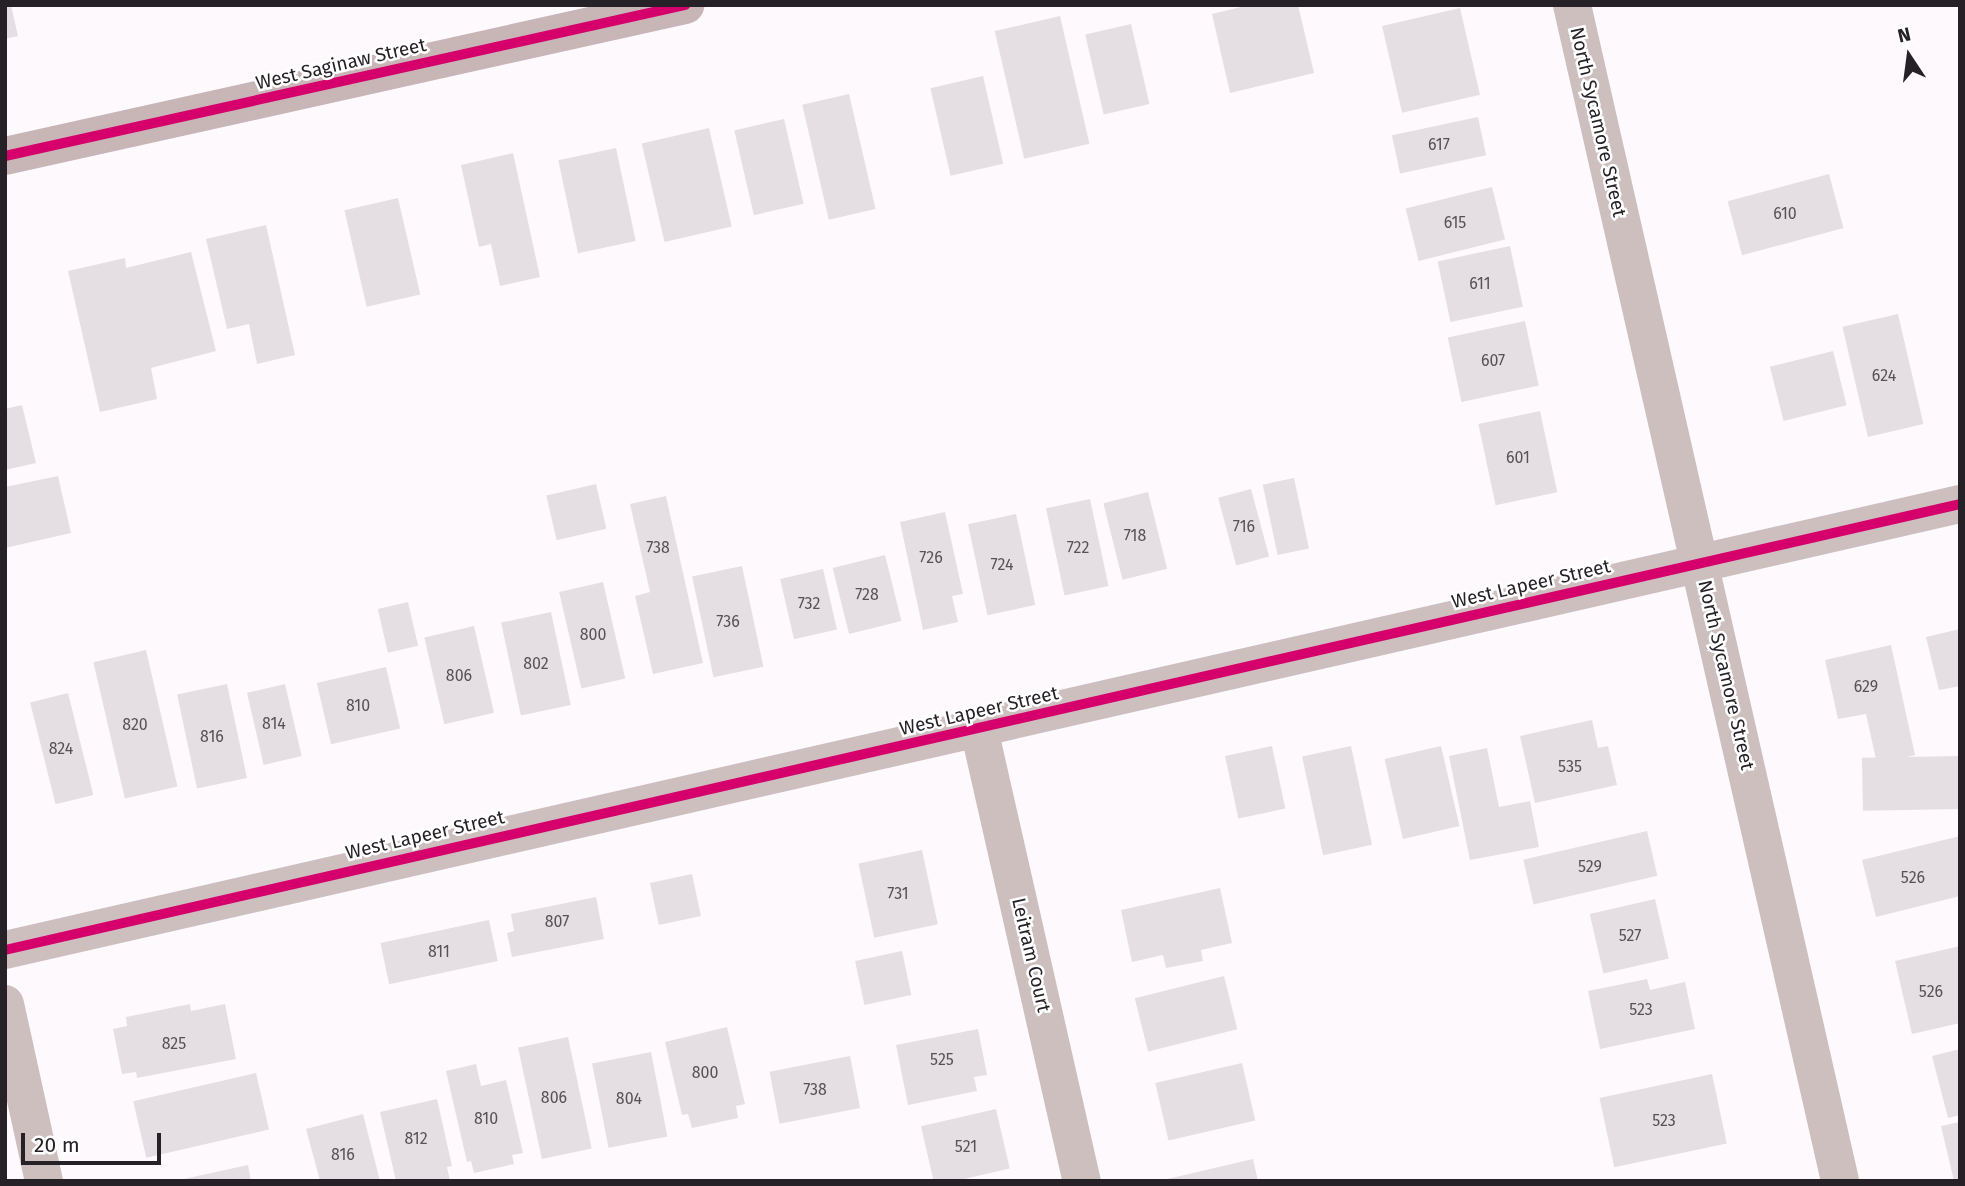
<!DOCTYPE html>
<style>
body{margin:0}
#map{position:relative;width:1965px;height:1186px;overflow:hidden;background:#fef9fd;font-family:"Fira Sans",sans-serif}
div>[style]{position:absolute}
.building>*{inset:0;background:#e5dfe4;transform-origin:0 0}
.minor>*{height:38px;margin:-19px;padding:0 19px;transform-origin:19px;border-radius:19px;background:#cebfbf}
.major>*{height:38px;margin:-19px;padding:0 19px;transform-origin:19px;border-radius:19px;background:#c8b5b6}
.cycleway>*{height:10px;margin:-5px;padding:0 5px;transform-origin:5px;border-radius:5px;background:#d6006c}
span{translate:-50% -50%;white-space:nowrap;text-align:center;line-height:1.15;-webkit-text-stroke:5px #fff;paint-order:stroke}
.number-label{font-size:16px;color:#575256}
.number-label span{-webkit-text-stroke-width:0}
.street-label{font-size:19px;color:#262126}
.frame{position:absolute;inset:0;border:7px solid #262126;pointer-events:none}
.north{position:absolute;left:1874px;top:21px;width:70px;height:70px;-webkit-text-stroke:5px #fff;paint-order:stroke;rotate:347deg;font-size:19px;font-weight:700;line-height:28px;text-align:center;color:#262126}
.north::after{content:'';display:block;margin:auto;width:24px;height:32px;background:#262126;clip-path:polygon(50% 0,100% 100%,50% 72%,0 100%)}
.scale{position:absolute;left:21px;top:1133px;width:140px;height:32px;box-sizing:border-box;border:4px solid #262126;border-top:0;padding-left:9px;font-size:21px;line-height:24px;white-space:nowrap;color:#262126;-webkit-text-stroke:5px #fff;paint-order:stroke}
</style>
<div id="map">
<div class="building">
<i style="clip-path:polygon(5px 5px,11px 5px,18px 36px,5px 39px)"></i>
<i style="clip-path:polygon(1249px 5px,1298px 5px,1314px 73px,1230px 93px,1212px 14px)"></i>
<i style="left:1460px;top:8px;width:89px;height:80px;rotate:77deg"></i>
<i style="left:1060px;top:16px;width:131px;height:67px;rotate:77deg"></i>
<i style="left:1131px;top:24px;width:82px;height:47px;rotate:77deg"></i>
<i style="left:983px;top:76px;width:90px;height:54px;rotate:77deg"></i>
<i style="left:849px;top:94px;width:118px;height:48px;rotate:77deg"></i>
<i style="left:1478px;top:117px;width:39px;height:88px;rotate:78deg"></i>
<i style="left:784px;top:119px;width:87px;height:51px;rotate:77deg"></i>
<i style="left:709px;top:128px;width:101px;height:69px;rotate:77deg"></i>
<i style="left:616px;top:148px;width:95px;height:59px;rotate:78deg"></i>
<i style="clip-path:polygon(513px 153px,540px 277px,500px 286px,491px 244px,479px 247px,461px 165px)"></i>
<i style="left:1829px;top:174px;width:56px;height:105px;rotate:75deg"></i>
<i style="left:1492px;top:187px;width:54px;height:89px;rotate:76deg"></i>
<i style="left:398px;top:198px;width:99px;height:55px;rotate:77deg"></i>
<i style="clip-path:polygon(266px 225px,295px 355px,257px 364px,249px 324px,227px 329px,206px 239px)"></i>
<i style="left:1510px;top:246px;width:62px;height:74px;rotate:78deg"></i>
<i style="clip-path:polygon(191px 252px,216px 351px,151px 368px,157px 399px,100px 412px,68px 271px,125px 258px,126px 268px)"></i>
<i style="left:1898px;top:314px;width:113px;height:57px;rotate:77deg"></i>
<i style="left:1525px;top:321px;width:66px;height:79px;rotate:78deg"></i>
<i style="left:1833px;top:351px;width:56px;height:65px;rotate:76deg"></i>
<i style="clip-path:polygon(22px 405px,36px 463px,5px 470px,5px 409px)"></i>
<i style="left:1540px;top:411px;width:83px;height:63px;rotate:78deg"></i>
<i style="clip-path:polygon(58px 476px,71px 533px,5px 548px,5px 487px)"></i>
<i style="left:1294px;top:478px;width:72px;height:32px;rotate:78deg"></i>
<i style="left:596px;top:484px;width:46px;height:51px;rotate:77deg"></i>
<i style="left:1251px;top:489px;width:70px;height:34px;rotate:75deg"></i>
<i style="left:1148px;top:492px;width:79px;height:46px;rotate:76deg"></i>
<i style="clip-path:polygon(666px 496px,703px 663px,653px 674px,635px 596px,650px 592px,630px 504px)"></i>
<i style="left:1090px;top:499px;width:89px;height:45px;rotate:78deg"></i>
<i style="clip-path:polygon(945px 512px,963px 594px,952px 596px,958px 622px,923px 630px,900px 522px)"></i>
<i style="left:1016px;top:514px;width:93px;height:49px;rotate:78deg"></i>
<i style="left:885px;top:555px;width:68px;height:54px;rotate:76deg"></i>
<i style="left:742px;top:566px;width:103px;height:51px;rotate:78deg"></i>
<i style="left:823px;top:569px;width:62px;height:44px;rotate:77deg"></i>
<i style="left:603px;top:582px;width:99px;height:45px;rotate:77deg"></i>
<i style="left:408px;top:602px;width:45px;height:31px;rotate:77deg"></i>
<i style="left:551px;top:612px;width:95px;height:51px;rotate:78deg"></i>
<i style="left:474px;top:626px;width:89px;height:51px;rotate:77deg"></i>
<i style="clip-path:polygon(1960px 629px,1960px 686px,1939px 690px,1926px 637px)"></i>
<i style="clip-path:polygon(1891px 645px,1915px 755px,1877px 764px,1866px 714px,1838px 719px,1825px 660px)"></i>
<i style="left:146px;top:650px;width:140px;height:54px;rotate:77deg"></i>
<i style="left:386px;top:667px;width:63px;height:71px;rotate:77deg"></i>
<i style="left:227px;top:684px;width:96px;height:51px;rotate:78deg"></i>
<i style="left:285px;top:684px;width:74px;height:39px;rotate:77deg"></i>
<i style="left:68px;top:693px;width:105px;height:39px;rotate:76deg"></i>
<i style="clip-path:polygon(1592px 720px,1598px 748px,1608px 746px,1617px 785px,1535px 803px,1520px 736px)"></i>
<i style="left:1272px;top:746px;width:64px;height:48px;rotate:78deg"></i>
<i style="left:1351px;top:746px;width:101px;height:50px;rotate:78deg"></i>
<i style="left:1441px;top:746px;width:82px;height:58px;rotate:77deg"></i>
<i style="clip-path:polygon(1487px 748px,1499px 807px,1530px 801px,1539px 847px,1470px 860px,1449px 756px)"></i>
<i style="left:1959px;top:756px;width:53px;height:97px;rotate:89deg"></i>
<i style="left:1647px;top:831px;width:46px;height:127px;rotate:77deg"></i>
<i style="clip-path:polygon(1960px 836px,1960px 896px,1876px 917px,1862px 860px)"></i>
<i style="left:922px;top:850px;width:76px;height:65px;rotate:78deg"></i>
<i style="left:692px;top:874px;width:43px;height:43px;rotate:78deg"></i>
<i style="clip-path:polygon(1220px 888px,1232px 943px,1201px 950px,1203px 961px,1166px 968px,1163px 955px,1132px 962px,1121px 910px)"></i>
<i style="clip-path:polygon(596px 897px,604px 939px,512px 957px,507px 933px,514px 931px,511px 914px)"></i>
<i style="left:1655px;top:899px;width:61px;height:67px;rotate:77deg"></i>
<i style="left:489px;top:920px;width:42px;height:111px;rotate:78deg"></i>
<i style="clip-path:polygon(1960px 946px,1960px 1023px,1912px 1034px,1895px 961px)"></i>
<i style="left:902px;top:951px;width:45px;height:48px;rotate:78deg"></i>
<i style="left:1224px;top:976px;width:55px;height:92px;rotate:76deg"></i>
<i style="clip-path:polygon(1647px 979px,1650px 990px,1685px 982px,1695px 1029px,1600px 1049px,1588px 991px)"></i>
<i style="clip-path:polygon(190px 1004px,191px 1011px,225px 1004px,236px 1059px,137px 1078px,136px 1072px,122px 1074px,113px 1029px,127px 1026px,126px 1017px)"></i>
<i style="clip-path:polygon(727px 1027px,745px 1104px,736px 1106px,738px 1118px,692px 1128px,688px 1114px,682px 1115px,665px 1042px)"></i>
<i style="clip-path:polygon(978px 1029px,987px 1075px,974px 1077px,977px 1091px,908px 1105px,896px 1045px)"></i>
<i style="left:568px;top:1037px;width:114px;height:51px;rotate:78deg"></i>
<i style="clip-path:polygon(1960px 1049px,1960px 1115px,1948px 1118px,1932px 1056px)"></i>
<i style="left:651px;top:1052px;width:86px;height:60px;rotate:79deg"></i>
<i style="left:850px;top:1056px;width:53px;height:82px;rotate:79deg"></i>
<i style="left:1242px;top:1063px;width:59px;height:89px;rotate:77deg"></i>
<i style="clip-path:polygon(476px 1064px,481px 1086px,506px 1080px,523px 1153px,512px 1155px,514px 1164px,474px 1173px,471px 1161px,467px 1162px,446px 1071px)"></i>
<i style="left:256px;top:1073px;width:58px;height:126px;rotate:77deg"></i>
<i style="left:1712px;top:1074px;width:71px;height:115px;rotate:78deg"></i>
<i style="clip-path:polygon(437px 1099px,452px 1166px,447px 1167px,450px 1181px,396px 1181px,380px 1112px)"></i>
<i style="left:996px;top:1109px;width:61px;height:77px;rotate:77deg"></i>
<i style="clip-path:polygon(363px 1114px,380px 1181px,320px 1181px,306px 1129px)"></i>
<i style="clip-path:polygon(1960px 1122px,1960px 1181px,1954px 1181px,1941px 1126px)"></i>
<i style="clip-path:polygon(1253px 1159px,1258px 1181px,1163px 1181px,1163px 1180px)"></i>
<i style="clip-path:polygon(248px 1165px,251px 1181px,179px 1181px,179px 1180px)"></i>
</div>
<div class="minor">
<i style="left:1572px;top:5px;width:1206px;rotate:77.16deg"></i>
<i style="left:979px;top:729px;width:464px;rotate:77.2deg"></i>
<i style="left:5px;top:950px;width:2005px;rotate:-12.85deg"></i>
<i style="left:5px;top:1004px;width:181px;rotate:77.6deg"></i>
</div>
<div class="major">
<i style="left:5px;top:156px;width:697px;rotate:-12.52deg"></i>
</div>
<div class="cycleway">
<i style="left:5px;top:156px;width:697px;rotate:-12.52deg"></i>
<i style="left:5px;top:950px;width:2005px;rotate:-12.85deg"></i>
</div>
<div class="number-label">
<span style="left:1439px;top:145px">617</span>
<span style="left:1785px;top:214px">610</span>
<span style="left:1455px;top:223px">615</span>
<span style="left:1480px;top:284px">611</span>
<span style="left:1493px;top:361px">607</span>
<span style="left:1884px;top:376px">624</span>
<span style="left:1518px;top:458px">601</span>
<span style="left:1244px;top:527px">716</span>
<span style="left:1135px;top:536px">718</span>
<span style="left:658px;top:548px">738</span>
<span style="left:1078px;top:548px">722</span>
<span style="left:931px;top:558px">726</span>
<span style="left:1002px;top:565px">724</span>
<span style="left:867px;top:595px">728</span>
<span style="left:809px;top:604px">732</span>
<span style="left:728px;top:622px">736</span>
<span style="left:593px;top:635px">800</span>
<span style="left:536px;top:664px">802</span>
<span style="left:459px;top:676px">806</span>
<span style="left:1866px;top:687px">629</span>
<span style="left:358px;top:706px">810</span>
<span style="left:274px;top:724px">814</span>
<span style="left:135px;top:725px">820</span>
<span style="left:212px;top:737px">816</span>
<span style="left:61px;top:749px">824</span>
<span style="left:1570px;top:767px">535</span>
<span style="left:1590px;top:867px">529</span>
<span style="left:1913px;top:878px">526</span>
<span style="left:898px;top:894px">731</span>
<span style="left:557px;top:922px">807</span>
<span style="left:1630px;top:936px">527</span>
<span style="left:439px;top:952px">811</span>
<span style="left:1931px;top:992px">526</span>
<span style="left:1641px;top:1010px">523</span>
<span style="left:174px;top:1044px">825</span>
<span style="left:942px;top:1060px">525</span>
<span style="left:705px;top:1073px">800</span>
<span style="left:815px;top:1090px">738</span>
<span style="left:554px;top:1098px">806</span>
<span style="left:629px;top:1099px">804</span>
<span style="left:486px;top:1119px">810</span>
<span style="left:1664px;top:1121px">523</span>
<span style="left:416px;top:1139px">812</span>
<span style="left:966px;top:1147px">521</span>
<span style="left:343px;top:1155px">816</span>
</div>
<div class="street-label">
<span style="left:341px;top:64px;rotate:-13deg">West Saginaw Street</span>
<span style="left:1598px;top:122px;rotate:77deg">North Sycamore Street</span>
<span style="left:1531px;top:584px;rotate:-13deg">West Lapeer Street</span>
<span style="left:1726px;top:675px;rotate:77deg">North Sycamore Street</span>
<span style="left:979px;top:711px;rotate:-13deg">West Lapeer Street</span>
<span style="left:425px;top:835px;rotate:-13deg">West Lapeer Street</span>
<span style="left:1031px;top:955px;rotate:77deg">Leitram Court</span>
</div>
<div class="frame"></div>
<div class="north">N</div>
<div class="scale">20 m</div>
</div>
